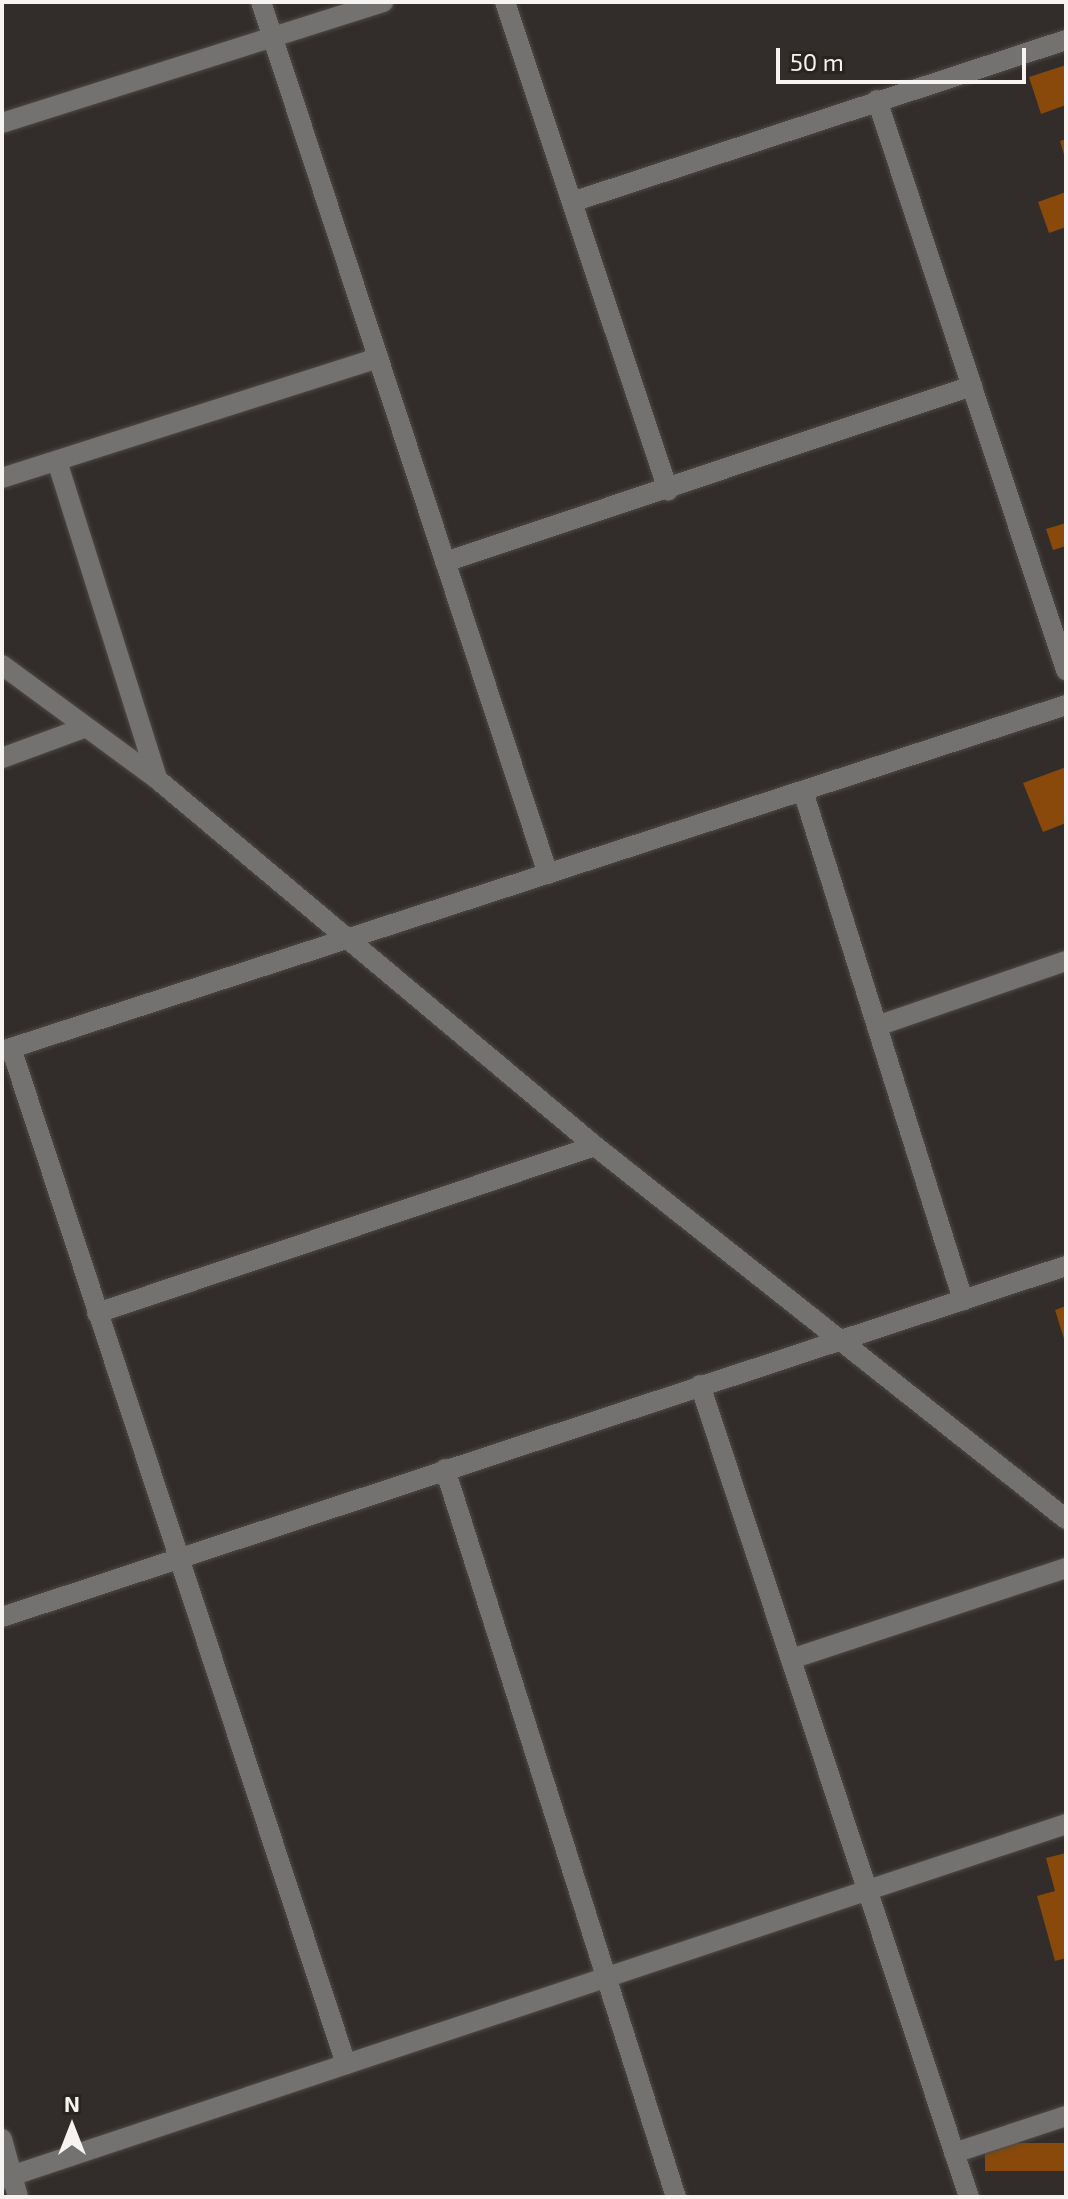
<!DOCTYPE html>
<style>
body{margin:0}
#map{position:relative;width:1068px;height:2199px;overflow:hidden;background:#322d2a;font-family:"Exo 2",sans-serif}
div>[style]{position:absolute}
.building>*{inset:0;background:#88490b;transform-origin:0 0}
.roads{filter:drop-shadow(0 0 2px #4e4946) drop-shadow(0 0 2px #4e4946)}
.minor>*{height:20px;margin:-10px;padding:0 10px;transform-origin:10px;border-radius:10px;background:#747270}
span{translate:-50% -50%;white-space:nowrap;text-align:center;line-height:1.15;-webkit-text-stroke:7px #282420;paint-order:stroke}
.frame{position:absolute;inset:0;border:4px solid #f7f3f1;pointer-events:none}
.north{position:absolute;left:32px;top:2087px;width:80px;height:80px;-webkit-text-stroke:6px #282420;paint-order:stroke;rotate:0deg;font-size:22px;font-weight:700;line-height:32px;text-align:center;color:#f7f3f1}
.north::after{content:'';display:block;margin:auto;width:28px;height:36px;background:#f7f3f1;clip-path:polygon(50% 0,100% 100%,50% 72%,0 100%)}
.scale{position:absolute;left:776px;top:48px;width:250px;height:36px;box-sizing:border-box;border:4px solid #f7f3f1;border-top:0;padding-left:10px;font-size:24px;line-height:28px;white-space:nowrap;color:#f7f3f1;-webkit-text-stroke:6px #282420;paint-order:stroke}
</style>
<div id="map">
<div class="building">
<i style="clip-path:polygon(1066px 65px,1066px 105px,1041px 114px,1029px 77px)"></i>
<i style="clip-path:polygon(1066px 139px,1066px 158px,1065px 158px,1060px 141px)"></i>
<i style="clip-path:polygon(1066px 192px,1066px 227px,1049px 233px,1038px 202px)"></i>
<i style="clip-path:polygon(1066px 523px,1066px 546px,1053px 550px,1046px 529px)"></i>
<i style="clip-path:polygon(1066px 767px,1066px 823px,1043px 832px,1023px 783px)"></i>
<i style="clip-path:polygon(1066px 1306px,1066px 1342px,1065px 1342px,1055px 1310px)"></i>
<i style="clip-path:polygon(1066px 1853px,1066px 1958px,1055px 1961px,1037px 1896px,1055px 1891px,1046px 1858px)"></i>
<i style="left:1066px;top:2143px;width:28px;height:81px;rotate:90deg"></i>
</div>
<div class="roads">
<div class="minor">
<i style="left:261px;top:2px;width:918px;rotate:71.78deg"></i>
<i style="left:505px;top:2px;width:515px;rotate:71.53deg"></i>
<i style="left:877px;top:100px;width:601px;rotate:71.66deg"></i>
<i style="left:2px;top:123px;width:400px;rotate:-17.6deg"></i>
<i style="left:572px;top:202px;width:520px;rotate:-18.16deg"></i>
<i style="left:57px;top:461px;width:333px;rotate:72.5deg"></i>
<i style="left:2px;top:478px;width:395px;rotate:-17.7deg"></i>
<i style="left:445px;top:562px;width:556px;rotate:-18.47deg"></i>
<i style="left:2px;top:665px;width:192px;rotate:36.3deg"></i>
<i style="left:157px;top:779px;width:571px;rotate:39.96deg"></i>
<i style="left:595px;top:1146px;width:601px;rotate:38.38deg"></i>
<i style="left:2px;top:758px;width:84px;rotate:-20.2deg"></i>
<i style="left:803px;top:791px;width:534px;rotate:72.55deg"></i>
<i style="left:877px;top:1026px;width:200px;rotate:-19deg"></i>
<i style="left:11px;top:1048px;width:1070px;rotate:71.75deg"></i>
<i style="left:2px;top:1051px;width:1119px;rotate:-18.01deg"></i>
<i style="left:97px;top:1313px;width:525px;rotate:-18.54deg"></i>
<i style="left:700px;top:1385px;width:855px;rotate:71.67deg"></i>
<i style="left:445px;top:1469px;width:764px;rotate:72.4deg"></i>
<i style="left:2px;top:1617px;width:1120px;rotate:-18.26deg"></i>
<i style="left:791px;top:1659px;width:290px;rotate:-18.3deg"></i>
<i style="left:2px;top:2139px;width:60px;rotate:74.6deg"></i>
<i style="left:954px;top:2153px;width:118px;rotate:-18.3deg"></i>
<i style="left:2px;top:2179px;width:1122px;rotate:-18.45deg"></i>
</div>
</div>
<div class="frame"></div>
<div class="north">N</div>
<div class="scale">50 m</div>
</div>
